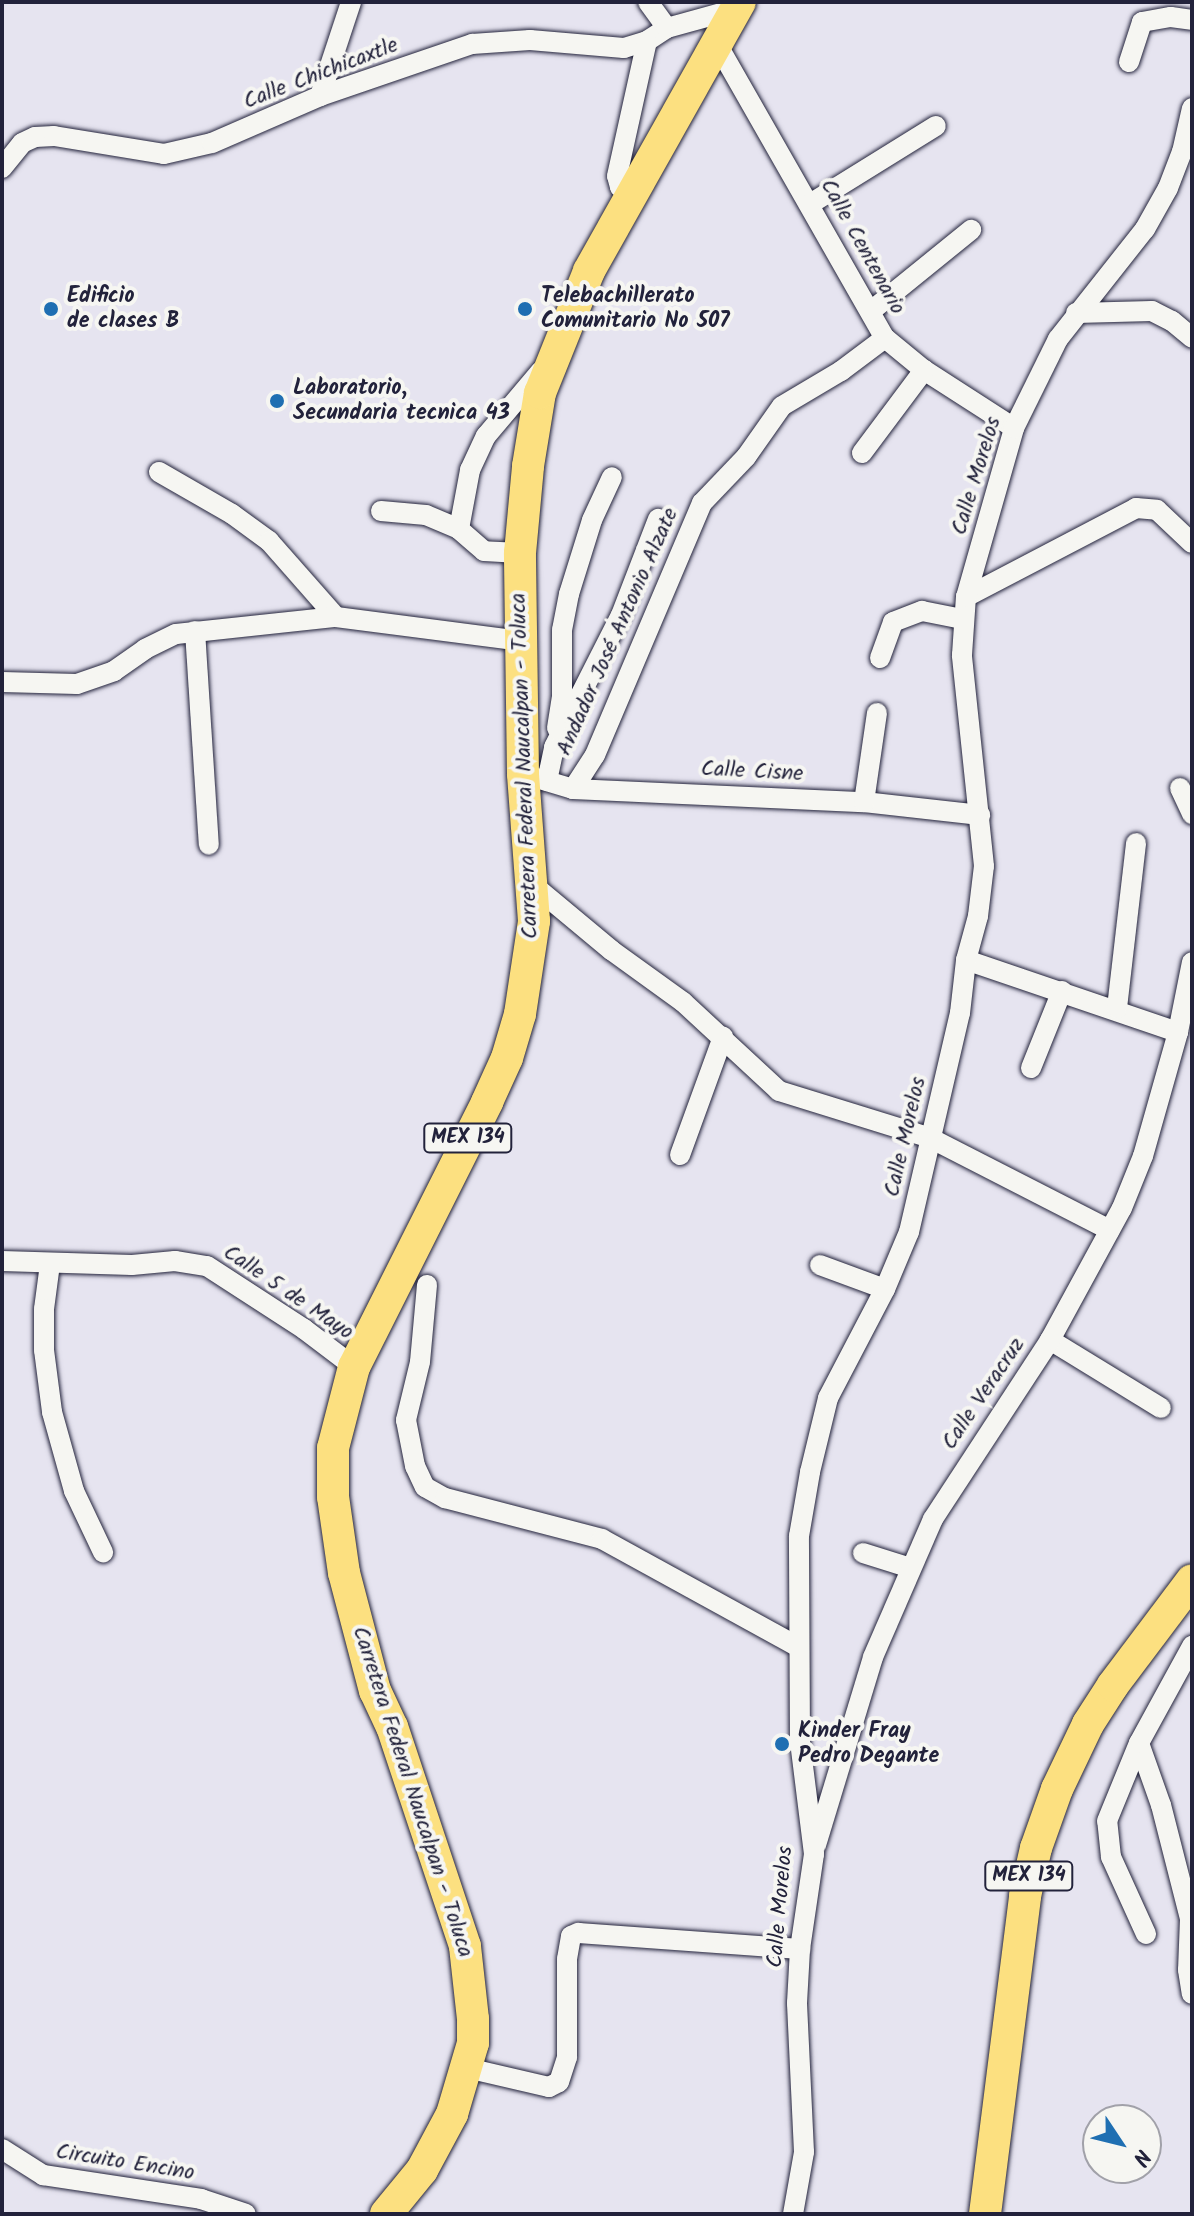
<!DOCTYPE html>
<meta charset="utf-8">
<style>
body{margin:0}
#map{position:relative;width:1194px;height:2216px;overflow:hidden;background:#e6e4f0;font-family:Kalam,sans-serif}
div>[style]{position:absolute}
.roads{filter:drop-shadow(0 0 2px #22223b) drop-shadow(0 0 2px #22223b)}
.street>*{height:20px;margin:-10px;padding:0 10px;transform-origin:10px;border-radius:10px;background:#f6f6f2}
.primary>*{height:32px;margin:-16px;padding:0 16px;transform-origin:16px;border-radius:16px;background:#fce080}
.dots>*{width:22px;height:22px;translate:-50% -50%;box-sizing:border-box;border:4px solid #f6f6f2;border-radius:50%}
span{translate:-50% -50%;white-space:nowrap;text-align:center;line-height:1.15;-webkit-text-stroke:8px #f6f6f2;paint-order:stroke}
.shield-label span{padding:2px 6px;background:#f6f6f2;border:2px solid;border-radius:6px;-webkit-text-stroke-width:0}
.shield-label{font-size:20px;color:#22223b;font-weight:700}
.street-label{font-size:22px;color:#22223b}
.poi-label{font-size:22px;color:#22223b;font-weight:700}
.left{translate:0 -50%;text-align:left}
.frame{position:absolute;inset:0;border:4px solid #22223b;pointer-events:none}
.north{position:absolute;left:1082px;top:2104px;width:80px;height:80px;box-sizing:border-box;background:#f6f6f2;border:2px solid #a1a1a9;border-radius:50%;rotate:125deg;font-size:22px;font-weight:700;line-height:32px;text-align:center;color:#22223b}
.north::after{content:'';display:block;margin:auto;width:28px;height:36px;background:#1f6fb2;clip-path:polygon(50% 0,100% 100%,50% 72%,0 100%)}
</style>
<div id="map">
<div class="roads">
<div class="street">
<i style="left:648px;top:2px;width:32px;rotate:54deg"></i>
<i style="left:717px;top:44px;width:339px;rotate:60.3deg"></i>
<i style="left:885px;top:338px;width:50px;rotate:39.4deg"></i>
<i style="left:924px;top:370px;width:107px;rotate:32.8deg"></i>
<i style="left:1129px;top:62px;width:42px;rotate:-72deg"></i>
<i style="left:1142px;top:22px;width:29px;rotate:-10deg"></i>
<i style="left:1171px;top:17px;width:21px;rotate:8deg"></i>
<i style="left:320px;top:96px;width:99px;rotate:-71.7deg"></i>
<i style="left:2px;top:168px;width:32px;rotate:-51deg"></i>
<i style="left:22px;top:143px;width:14px;rotate:-25deg"></i>
<i style="left:35px;top:137px;width:19px;rotate:-3deg"></i>
<i style="left:54px;top:136px;width:111px;rotate:9.3deg"></i>
<i style="left:164px;top:154px;width:49px;rotate:-12.9deg"></i>
<i style="left:212px;top:143px;width:118px;rotate:-23.5deg"></i>
<i style="left:320px;top:96px;width:161px;rotate:-18.9deg"></i>
<i style="left:472px;top:44px;width:58px;rotate:-3.9deg"></i>
<i style="left:530px;top:40px;width:94px;rotate:4.9deg"></i>
<i style="left:624px;top:48px;width:24px;rotate:-17deg"></i>
<i style="left:647px;top:41px;width:24px;rotate:-33deg"></i>
<i style="left:667px;top:28px;width:72px;rotate:-15.4deg"></i>
<i style="left:631px;top:194px;width:13px;rotate:-148deg"></i>
<i style="left:620px;top:187px;width:11px;rotate:-105deg"></i>
<i style="left:617px;top:176px;width:138px;rotate:-77.5deg"></i>
<i style="left:810px;top:204px;width:148px;rotate:-31.8deg"></i>
<i style="left:871px;top:311px;width:129px;rotate:-39deg"></i>
<i style="left:1076px;top:313px;width:76px;rotate:-1.5deg"></i>
<i style="left:1152px;top:311px;width:22px;rotate:27deg"></i>
<i style="left:1172px;top:321px;width:26px;rotate:40deg"></i>
<i style="left:862px;top:453px;width:104px;rotate:-53.2deg"></i>
<i style="left:159px;top:472px;width:84px;rotate:29.9deg"></i>
<i style="left:232px;top:514px;width:46px;rotate:36.1deg"></i>
<i style="left:269px;top:541px;width:101px;rotate:48.6deg"></i>
<i style="left:381px;top:511px;width:45px;rotate:5.1deg"></i>
<i style="left:426px;top:515px;width:36px;rotate:23deg"></i>
<i style="left:520px;top:553px;width:36px;rotate:-177deg"></i>
<i style="left:484px;top:551px;width:33px;rotate:-139deg"></i>
<i style="left:459px;top:529px;width:60px;rotate:-79.4deg"></i>
<i style="left:470px;top:470px;width:38px;rotate:-65deg"></i>
<i style="left:486px;top:436px;width:85px;rotate:-49.8deg"></i>
<i style="left:966px;top:597px;width:192px;rotate:-27.6deg"></i>
<i style="left:1136px;top:508px;width:21px;rotate:5deg"></i>
<i style="left:1157px;top:510px;width:48px;rotate:43.3deg"></i>
<i style="left:195px;top:631px;width:214px;rotate:86.3deg"></i>
<i style="left:880px;top:658px;width:38px;rotate:-70deg"></i>
<i style="left:893px;top:622px;width:31px;rotate:-21deg"></i>
<i style="left:922px;top:611px;width:41px;rotate:11.3deg"></i>
<i style="left:2px;top:682px;width:75px;rotate:1.5deg"></i>
<i style="left:77px;top:684px;width:39px;rotate:-19deg"></i>
<i style="left:114px;top:671px;width:38px;rotate:-35deg"></i>
<i style="left:145px;top:649px;width:34px;rotate:-26deg"></i>
<i style="left:176px;top:634px;width:161px;rotate:-6.1deg"></i>
<i style="left:336px;top:617px;width:186px;rotate:7.4deg"></i>
<i style="left:557px;top:728px;width:30px;rotate:-81deg"></i>
<i style="left:562px;top:698px;width:68px;rotate:-90deg"></i>
<i style="left:562px;top:630px;width:37px;rotate:-79deg"></i>
<i style="left:569px;top:594px;width:77px;rotate:-72.7deg"></i>
<i style="left:592px;top:520px;width:47px;rotate:-65.1deg"></i>
<i style="left:523px;top:774px;width:52px;rotate:16.7deg"></i>
<i style="left:573px;top:789px;width:291px;rotate:2.6deg"></i>
<i style="left:864px;top:802px;width:117px;rotate:6.4deg"></i>
<i style="left:547px;top:781px;width:35px;rotate:-78deg"></i>
<i style="left:554px;top:747px;width:148px;rotate:-63.1deg"></i>
<i style="left:621px;top:615px;width:103px;rotate:-68.9deg"></i>
<i style="left:1180px;top:788px;width:29px;rotate:65deg"></i>
<i style="left:573px;top:789px;width:40px;rotate:-57.1deg"></i>
<i style="left:595px;top:755px;width:274px;rotate:-67deg"></i>
<i style="left:702px;top:503px;width:64px;rotate:-46.3deg"></i>
<i style="left:746px;top:457px;width:62px;rotate:-54.8deg"></i>
<i style="left:782px;top:406px;width:69px;rotate:-30.7deg"></i>
<i style="left:841px;top:371px;width:55px;rotate:-36.9deg"></i>
<i style="left:864px;top:802px;width:90px;rotate:-81.7deg"></i>
<i style="left:533px;top:885px;width:102px;rotate:39.8deg"></i>
<i style="left:611px;top:950px;width:89px;rotate:35.8deg"></i>
<i style="left:683px;top:1002px;width:131px;rotate:42.8deg"></i>
<i style="left:779px;top:1091px;width:156px;rotate:17.2deg"></i>
<i style="left:928px;top:1137px;width:204px;rotate:27.1deg"></i>
<i style="left:966px;top:960px;width:224px;rotate:18.8deg"></i>
<i style="left:1117px;top:1008px;width:166px;rotate:-83.4deg"></i>
<i style="left:1031px;top:1068px;width:83px;rotate:-68.1deg"></i>
<i style="left:680px;top:1155px;width:126px;rotate:-70deg"></i>
<i style="left:2px;top:1261px;width:130px;rotate:1.8deg"></i>
<i style="left:132px;top:1265px;width:43px;rotate:-5.3deg"></i>
<i style="left:175px;top:1261px;width:32px;rotate:9deg"></i>
<i style="left:207px;top:1266px;width:116px;rotate:33deg"></i>
<i style="left:304px;top:1329px;width:63px;rotate:37.2deg"></i>
<i style="left:50px;top:1264px;width:45px;rotate:97.6deg"></i>
<i style="left:44px;top:1309px;width:41px;rotate:90deg"></i>
<i style="left:44px;top:1350px;width:63px;rotate:82.6deg"></i>
<i style="left:52px;top:1412px;width:82px;rotate:74.4deg"></i>
<i style="left:74px;top:1491px;width:68px;rotate:64.6deg"></i>
<i style="left:820px;top:1265px;width:69px;rotate:20.3deg"></i>
<i style="left:427px;top:1285px;width:77px;rotate:95.2deg"></i>
<i style="left:420px;top:1362px;width:60px;rotate:103.6deg"></i>
<i style="left:406px;top:1420px;width:47px;rotate:78.9deg"></i>
<i style="left:415px;top:1466px;width:23px;rotate:65deg"></i>
<i style="left:425px;top:1487px;width:23px;rotate:29deg"></i>
<i style="left:445px;top:1498px;width:162px;rotate:14.6deg"></i>
<i style="left:602px;top:1539px;width:222px;rotate:28.8deg"></i>
<i style="left:1050px;top:1340px;width:130px;rotate:31.5deg"></i>
<i style="left:863px;top:1553px;width:50px;rotate:17.4deg"></i>
<i style="left:1139px;top:1743px;width:66px;rotate:70.5deg"></i>
<i style="left:1161px;top:1805px;width:118px;rotate:75.7deg"></i>
<i style="left:1190px;top:1919px;width:51px;rotate:92.2deg"></i>
<i style="left:1188px;top:1970px;width:24px;rotate:81deg"></i>
<i style="left:816px;top:1845px;width:196px;rotate:-73.1deg"></i>
<i style="left:873px;top:1657px;width:150px;rotate:-66.5deg"></i>
<i style="left:933px;top:1519px;width:214px;rotate:-56.8deg"></i>
<i style="left:1050px;top:1340px;width:150px;rotate:-61.4deg"></i>
<i style="left:1122px;top:1208px;width:56px;rotate:-68deg"></i>
<i style="left:1143px;top:1156px;width:129px;rotate:-74.2deg"></i>
<i style="left:1178px;top:1032px;width:71px;rotate:-78.7deg"></i>
<i style="left:1146px;top:1934px;width:85px;rotate:-114.4deg"></i>
<i style="left:1111px;top:1857px;width:36px;rotate:-96deg"></i>
<i style="left:1107px;top:1821px;width:84px;rotate:-67.7deg"></i>
<i style="left:1139px;top:1743px;width:111px;rotate:-61.3deg"></i>
<i style="left:467px;top:2068px;width:84px;rotate:13deg"></i>
<i style="left:549px;top:2087px;width:11px;rotate:-27deg"></i>
<i style="left:559px;top:2082px;width:26px;rotate:-72deg"></i>
<i style="left:567px;top:2057px;width:98px;rotate:-90deg"></i>
<i style="left:567px;top:1959px;width:23px;rotate:-80deg"></i>
<i style="left:571px;top:1936px;width:8px;rotate:-23deg"></i>
<i style="left:578px;top:1933px;width:223px;rotate:4.1deg"></i>
<i style="left:2px;top:2149px;width:49px;rotate:32.4deg"></i>
<i style="left:43px;top:2175px;width:160px;rotate:8.6deg"></i>
<i style="left:201px;top:2199px;width:47px;rotate:18.4deg"></i>
<i style="left:793px;top:2214px;width:63px;rotate:-79.9deg"></i>
<i style="left:804px;top:2152px;width:149px;rotate:-92.7deg"></i>
<i style="left:797px;top:2003px;width:54px;rotate:-86.8deg"></i>
<i style="left:800px;top:1949px;width:96px;rotate:-81.6deg"></i>
<i style="left:814px;top:1854px;width:113px;rotate:-97.1deg"></i>
<i style="left:800px;top:1742px;width:206px;rotate:-90.3deg"></i>
<i style="left:799px;top:1536px;width:65px;rotate:-80.2deg"></i>
<i style="left:810px;top:1472px;width:76px;rotate:-76.3deg"></i>
<i style="left:828px;top:1398px;width:123px;rotate:-62.4deg"></i>
<i style="left:885px;top:1289px;width:62px;rotate:-67.2deg"></i>
<i style="left:909px;top:1232px;width:225px;rotate:-76.9deg"></i>
<i style="left:960px;top:1013px;width:53px;rotate:-83.5deg"></i>
<i style="left:966px;top:960px;width:46px;rotate:-74.7deg"></i>
<i style="left:978px;top:916px;width:50px;rotate:-83.2deg"></i>
<i style="left:984px;top:866px;width:212px;rotate:-96deg"></i>
<i style="left:962px;top:655px;width:58px;rotate:-86.1deg"></i>
<i style="left:966px;top:597px;width:176px;rotate:-74.1deg"></i>
<i style="left:1014px;top:428px;width:99px;rotate:-63.7deg"></i>
<i style="left:1058px;top:339px;width:140px;rotate:-51.7deg"></i>
<i style="left:1145px;top:229px;width:47px;rotate:-60.7deg"></i>
<i style="left:1168px;top:188px;width:39px;rotate:-69deg"></i>
<i style="left:1182px;top:152px;width:45px;rotate:-77.2deg"></i>
</div>
<div class="primary">
<i style="left:386px;top:2214px;width:57px;rotate:-50.7deg"></i>
<i style="left:422px;top:2170px;width:64px;rotate:-61.8deg"></i>
<i style="left:452px;top:2114px;width:74px;rotate:-73.5deg"></i>
<i style="left:473px;top:2043px;width:24px;rotate:-90deg"></i>
<i style="left:473px;top:2019px;width:73px;rotate:-96.3deg"></i>
<i style="left:465px;top:1946px;width:231px;rotate:-108.4deg"></i>
<i style="left:392px;top:1727px;width:40px;rotate:-115deg"></i>
<i style="left:375px;top:1691px;width:122px;rotate:-104.7deg"></i>
<i style="left:344px;top:1573px;width:77px;rotate:-98.2deg"></i>
<i style="left:333px;top:1497px;width:49px;rotate:-90deg"></i>
<i style="left:333px;top:1448px;width:84px;rotate:-75.5deg"></i>
<i style="left:354px;top:1367px;width:297px;rotate:-63.3deg"></i>
<i style="left:487px;top:1102px;width:48px;rotate:-65.6deg"></i>
<i style="left:507px;top:1058px;width:46px;rotate:-73.5deg"></i>
<i style="left:520px;top:1014px;width:94px;rotate:-81.4deg"></i>
<i style="left:534px;top:921px;width:147px;rotate:-94.3deg"></i>
<i style="left:523px;top:774px;width:221px;rotate:-90.8deg"></i>
<i style="left:520px;top:553px;width:87px;rotate:-84.7deg"></i>
<i style="left:528px;top:466px;width:74px;rotate:-80.7deg"></i>
<i style="left:540px;top:393px;width:131px;rotate:-68.1deg"></i>
<i style="left:589px;top:271px;width:308px;rotate:-60.7deg"></i>
<i style="left:985px;top:2214px;width:321px;rotate:-82.8deg"></i>
<i style="left:1025px;top:1896px;width:49px;rotate:-77.1deg"></i>
<i style="left:1036px;top:1848px;width:63px;rotate:-70.4deg"></i>
<i style="left:1057px;top:1789px;width:72px;rotate:-64.5deg"></i>
<i style="left:1088px;top:1724px;width:46px;rotate:-57.3deg"></i>
<i style="left:1113px;top:1685px;width:131px;rotate:-53deg"></i>
</div>
</div>
<div class="dots">
<i style="left:51px;top:309px;background:#1f6fb2"></i>
<i style="left:525px;top:309px;background:#1f6fb2"></i>
<i style="left:277px;top:401px;background:#1f6fb2"></i>
<i style="left:782px;top:1744px;background:#1f6fb2"></i>
</div>
<div class="shield-label">
<span style="left:468px;top:1138px">MEX 134</span>
<span style="left:1029px;top:1876px">MEX 134</span>
</div>
<div class="street-label">
<span style="left:321px;top:74px;rotate:-21deg">Calle Chichicaxtle</span>
<span style="left:862px;top:247px;rotate:61deg">Calle Centenario</span>
<span style="left:977px;top:476px;rotate:-73deg">Calle Morelos</span>
<span style="left:618px;top:632px;rotate:-66deg">Andador José Antonio Alzate</span>
<span style="left:525px;top:766px;rotate:-92deg">Carretera Federal Naucalpan - Toluca</span>
<span style="left:752px;top:772px;rotate:3deg">Calle Cisne</span>
<span style="left:906px;top:1137px;rotate:-77deg">Calle Morelos</span>
<span style="left:288px;top:1293px;rotate:34deg">Calle 5 de Mayo</span>
<span style="left:984px;top:1394px;rotate:-56deg">Calle Veracruz</span>
<span style="left:412px;top:1792px;rotate:72deg">Carretera Federal Naucalpan - Toluca</span>
<span style="left:781px;top:1907px;rotate:-85deg">Calle Morelos</span>
<span style="left:125px;top:2163px;rotate:9deg">Circuito Encino</span>
</div>
<div class="poi-label">
<span class="left" style="left:67px;top:309px">Edificio<br>de clases B</span>
<span class="left" style="left:541px;top:309px">Telebachillerato<br>Comunitario No 507</span>
<span class="left" style="left:293px;top:401px">Laboratorio,<br>Secundaria tecnica 43</span>
<span class="left" style="left:798px;top:1744px">Kinder Fray<br>Pedro Degante</span>
</div>
<div class="frame"></div>
<div class="north">N</div>
</div>
